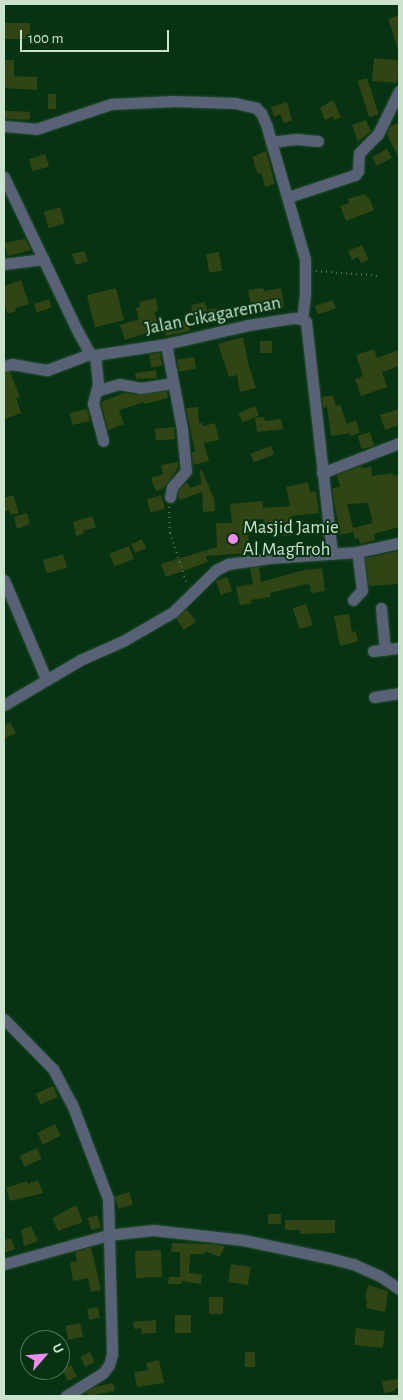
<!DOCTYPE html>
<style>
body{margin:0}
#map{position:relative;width:403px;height:1400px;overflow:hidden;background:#063413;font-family:"Alegreya Sans",sans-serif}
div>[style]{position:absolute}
.building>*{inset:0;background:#314413;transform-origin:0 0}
.path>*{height:2px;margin-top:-1px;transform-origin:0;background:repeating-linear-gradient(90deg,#52775a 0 1px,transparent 0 5px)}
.roads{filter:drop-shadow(0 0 1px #265031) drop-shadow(0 0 1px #265031)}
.minor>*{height:11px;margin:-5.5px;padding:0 5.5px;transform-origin:5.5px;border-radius:5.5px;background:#596176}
.dots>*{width:14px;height:14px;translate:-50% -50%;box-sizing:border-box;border:2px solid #063413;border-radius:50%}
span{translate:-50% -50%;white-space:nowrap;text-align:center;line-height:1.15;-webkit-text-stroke:4px #063413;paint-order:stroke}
.street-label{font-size:19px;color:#cbe3cd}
.poi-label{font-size:19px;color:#cbe3cd}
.left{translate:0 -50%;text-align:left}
.frame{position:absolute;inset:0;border:5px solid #cbe3cd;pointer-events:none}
.north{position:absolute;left:20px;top:1330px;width:50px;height:50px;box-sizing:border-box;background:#063413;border:1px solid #557a5d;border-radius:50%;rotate:63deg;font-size:14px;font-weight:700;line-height:20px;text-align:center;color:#cbe3cd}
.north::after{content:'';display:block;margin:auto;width:18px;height:22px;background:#f38af1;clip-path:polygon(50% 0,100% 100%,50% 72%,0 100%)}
.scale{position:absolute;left:20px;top:30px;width:149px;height:22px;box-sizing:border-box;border:2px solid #cbe3cd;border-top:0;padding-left:6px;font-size:15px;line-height:18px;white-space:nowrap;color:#cbe3cd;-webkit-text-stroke:4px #063413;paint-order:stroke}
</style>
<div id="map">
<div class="building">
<i style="clip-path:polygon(399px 15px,399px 49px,398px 49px,388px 19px)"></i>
<i style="left:4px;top:23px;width:26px;height:16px"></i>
<i style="left:374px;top:58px;width:25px;height:23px;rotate:5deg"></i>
<i style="clip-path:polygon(4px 60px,14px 60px,14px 76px,37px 77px,37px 90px,4px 88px)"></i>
<i style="left:367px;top:78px;width:38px;height:10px;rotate:72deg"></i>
<i style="left:48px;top:94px;width:8px;height:15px"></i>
<i style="clip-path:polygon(333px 100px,341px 117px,334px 120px,333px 116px,325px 120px,320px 108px)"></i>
<i style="clip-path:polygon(287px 102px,292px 121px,283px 123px,281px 114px,274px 117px,271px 107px)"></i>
<i style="left:5px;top:111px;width:25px;height:8px;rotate:2deg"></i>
<i style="clip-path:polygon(366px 120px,371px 131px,358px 142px,352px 125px)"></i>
<i style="clip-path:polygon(399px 122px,399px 159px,387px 134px,390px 127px)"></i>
<i style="left:387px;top:149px;width:10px;height:17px;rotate:61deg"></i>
<i style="clip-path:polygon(266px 151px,275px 184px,265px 187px,261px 173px,258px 174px,252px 157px)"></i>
<i style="left:45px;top:154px;width:13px;height:17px;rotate:72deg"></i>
<i style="clip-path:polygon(364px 194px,369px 198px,374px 210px,346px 221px,340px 206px,349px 203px,348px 199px)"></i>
<i style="left:60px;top:207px;width:17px;height:17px;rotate:73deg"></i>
<i style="clip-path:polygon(25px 239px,31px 250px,8px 256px,4px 243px)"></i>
<i style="clip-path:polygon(362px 245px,369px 260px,361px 263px,358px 257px,352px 260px,348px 251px)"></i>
<i style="clip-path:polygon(84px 251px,88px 261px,76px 265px,72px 254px)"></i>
<i style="left:219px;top:252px;width:19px;height:13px;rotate:81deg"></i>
<i style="clip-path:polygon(21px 280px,29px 304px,15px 308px,16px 311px,8px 314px,4px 302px,4px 286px)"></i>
<i style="left:116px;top:288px;width:33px;height:30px;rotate:76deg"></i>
<i style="clip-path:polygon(263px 288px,264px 291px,281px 288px,284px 307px,272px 309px,271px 302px,251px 305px,248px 290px)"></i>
<i style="clip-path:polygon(156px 298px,158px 311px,154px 312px,160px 329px,125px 340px,120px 325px,139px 319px,136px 308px,140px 307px,139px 302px)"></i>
<i style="left:49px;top:299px;width:9px;height:16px;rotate:72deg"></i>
<i style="left:333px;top:300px;width:9px;height:19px;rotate:72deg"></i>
<i style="clip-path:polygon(205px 302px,207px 310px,216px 308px,219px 319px,211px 321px,210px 317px,194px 321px,191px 305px)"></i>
<i style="clip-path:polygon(188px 319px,190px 331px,166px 336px,164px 330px,178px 325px,177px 321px)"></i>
<i style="clip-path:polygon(243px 337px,248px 363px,256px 388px,240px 392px,237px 375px,229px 377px,218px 344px)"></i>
<i style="left:272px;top:341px;width:12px;height:12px;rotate:90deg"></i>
<i style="clip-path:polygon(374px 349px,377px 358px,399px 350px,399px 366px,382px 372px,387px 387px,361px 396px,355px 379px,363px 376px,356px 355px)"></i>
<i style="left:160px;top:353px;width:13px;height:11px;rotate:81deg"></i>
<i style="left:194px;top:357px;width:12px;height:17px;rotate:81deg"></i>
<i style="clip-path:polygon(156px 370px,157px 378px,136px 379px,135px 373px)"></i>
<i style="clip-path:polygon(10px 372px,20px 397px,16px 398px,21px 413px,5px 419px,4px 373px)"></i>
<i style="clip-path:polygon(167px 391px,168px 398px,145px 404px,144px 402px,119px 410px,124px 424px,108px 430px,101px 402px,124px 393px,142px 395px)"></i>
<i style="clip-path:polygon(333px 395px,336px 406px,340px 405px,347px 424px,356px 420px,360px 433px,351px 436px,350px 433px,331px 436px,327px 407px,323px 408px,322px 397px)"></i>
<i style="left:255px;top:406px;width:10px;height:18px;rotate:66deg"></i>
<i style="clip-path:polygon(198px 407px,199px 423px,202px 423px,203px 426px,215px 423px,219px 440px,204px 443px,209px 461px,193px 465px,192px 452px,195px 452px,186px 408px)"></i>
<i style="left:87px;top:409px;width:12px;height:18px;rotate:76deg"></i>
<i style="clip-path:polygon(399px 409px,399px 425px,385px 430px,380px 415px)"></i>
<i style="clip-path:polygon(264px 417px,265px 421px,281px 419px,283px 429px,257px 432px,255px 418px)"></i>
<i style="left:174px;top:427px;width:12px;height:19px;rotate:85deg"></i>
<i style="left:370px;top:432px;width:14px;height:13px;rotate:73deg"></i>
<i style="left:271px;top:446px;width:9px;height:22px;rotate:69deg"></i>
<i style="clip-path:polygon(178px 462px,178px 468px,164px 488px,156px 491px,151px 478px,163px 474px,161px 465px)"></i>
<i style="clip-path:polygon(evenodd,361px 466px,361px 468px,371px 467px,372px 476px,393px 473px,393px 476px,399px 474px,399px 527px,374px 534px,375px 540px,360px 544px,359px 538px,355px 539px,353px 532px,340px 535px,332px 488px,340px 487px,337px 475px,361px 466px,368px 503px,373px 523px,353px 528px,347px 504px,368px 503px)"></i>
<i style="clip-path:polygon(200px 470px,202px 470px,214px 499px,215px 511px,203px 512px,202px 492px,180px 500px,178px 495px,179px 490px,186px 483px,188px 483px,190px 488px,201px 484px)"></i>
<i style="clip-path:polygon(308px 482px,310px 492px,316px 491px,319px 513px,291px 516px,293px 535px,283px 536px,281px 520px,265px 524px,263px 519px,248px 521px,249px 553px,206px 556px,208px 562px,166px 577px,161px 564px,217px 547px,216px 523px,232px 523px,230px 504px,262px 501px,263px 508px,290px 506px,286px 487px)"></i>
<i style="clip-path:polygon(13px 495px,19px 513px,11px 515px,9px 510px,4px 511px,4px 498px)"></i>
<i style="left:161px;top:495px;width:14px;height:15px;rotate:73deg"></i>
<i style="clip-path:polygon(27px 513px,30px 524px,17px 529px,14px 517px)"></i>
<i style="clip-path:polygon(92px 516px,96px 527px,83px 531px,84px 534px,76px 536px,73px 522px)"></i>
<i style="left:142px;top:539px;width:10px;height:12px;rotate:66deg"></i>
<i style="left:129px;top:546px;width:14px;height:21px;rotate:69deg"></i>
<i style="clip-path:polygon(399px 551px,399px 584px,369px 586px,365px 558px)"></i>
<i style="left:63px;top:554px;width:14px;height:21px;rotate:73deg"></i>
<i style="clip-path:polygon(259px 567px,261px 582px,304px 570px,322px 568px,325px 591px,311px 593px,310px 585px,306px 584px,270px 593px,270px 597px,251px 600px,252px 603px,240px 605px,236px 587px,253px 584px,250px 568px)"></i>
<i style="left:227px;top:577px;width:15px;height:12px;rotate:70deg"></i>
<i style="left:306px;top:604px;width:22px;height:14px;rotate:72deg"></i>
<i style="clip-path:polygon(187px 609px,196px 622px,184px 630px,176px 619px)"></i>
<i style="clip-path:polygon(349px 614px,352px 632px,356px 631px,358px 641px,340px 646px,334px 616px)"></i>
<i style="clip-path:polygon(10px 722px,16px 733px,4px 739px,4px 726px)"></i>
<i style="left:53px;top:1086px;width:12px;height:19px;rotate:66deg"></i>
<i style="left:55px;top:1124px;width:13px;height:20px;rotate:63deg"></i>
<i style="left:37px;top:1148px;width:12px;height:19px;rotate:66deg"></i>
<i style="clip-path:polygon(38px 1180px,43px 1193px,10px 1201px,6px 1188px,27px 1181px,28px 1184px)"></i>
<i style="left:129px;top:1192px;width:13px;height:15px;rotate:72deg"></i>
<i style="clip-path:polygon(76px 1205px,83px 1222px,58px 1231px,52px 1218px)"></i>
<i style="left:268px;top:1214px;width:13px;height:10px"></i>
<i style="left:97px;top:1215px;width:13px;height:10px;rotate:72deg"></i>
<i style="clip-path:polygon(285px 1220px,335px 1220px,335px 1233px,300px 1234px,300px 1230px,285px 1230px)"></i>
<i style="clip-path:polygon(31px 1226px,38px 1241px,24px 1246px,21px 1230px)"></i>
<i style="clip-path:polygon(11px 1238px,15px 1249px,4px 1253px,4px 1240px)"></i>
<i style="clip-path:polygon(172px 1243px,215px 1244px,225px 1246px,220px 1257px,205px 1251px,205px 1254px,190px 1254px,189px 1273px,202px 1275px,201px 1284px,182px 1281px,182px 1284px,168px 1284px,169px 1277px,180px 1277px,180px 1252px,171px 1252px)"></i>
<i style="clip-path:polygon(91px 1247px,101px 1290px,91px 1292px,88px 1278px,73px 1281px,70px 1263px,77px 1261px,75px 1252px)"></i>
<i style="left:161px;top:1250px;width:27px;height:26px;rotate:88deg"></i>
<i style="left:231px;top:1264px;width:20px;height:18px;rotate:9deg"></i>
<i style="clip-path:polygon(368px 1285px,388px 1291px,385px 1312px,366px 1308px,367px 1299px,365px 1299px)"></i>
<i style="left:209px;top:1297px;width:14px;height:17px"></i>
<i style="left:98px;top:1307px;width:11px;height:11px;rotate:80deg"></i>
<i style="left:175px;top:1315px;width:16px;height:18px"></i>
<i style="clip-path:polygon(156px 1320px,156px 1333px,142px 1334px,141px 1328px,134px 1329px,133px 1322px)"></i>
<i style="left:80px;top:1323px;width:14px;height:15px;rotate:78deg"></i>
<i style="left:356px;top:1328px;width:29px;height:17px;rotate:6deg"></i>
<i style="left:90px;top:1352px;width:11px;height:11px;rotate:63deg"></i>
<i style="left:245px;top:1352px;width:10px;height:15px"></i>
<i style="clip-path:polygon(159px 1360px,164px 1383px,137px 1387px,134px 1372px,148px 1370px,146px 1363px)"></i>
<i style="left:71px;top:1365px;width:13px;height:10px;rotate:63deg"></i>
<i style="clip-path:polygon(399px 1379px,399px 1388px,395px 1388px,395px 1391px,384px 1393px,382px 1381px)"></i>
<i style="clip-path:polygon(113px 1383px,115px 1391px,88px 1396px,86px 1392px,94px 1387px)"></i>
</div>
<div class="path">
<i style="left:316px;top:271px;width:65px;rotate:4.4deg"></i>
<i style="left:169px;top:507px;width:26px;rotate:88deg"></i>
<i style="left:170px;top:533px;width:54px;rotate:71.6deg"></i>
</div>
<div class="roads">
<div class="minor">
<i style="left:4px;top:126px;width:32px;rotate:5deg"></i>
<i style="left:36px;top:129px;width:79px;rotate:-18.4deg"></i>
<i style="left:111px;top:104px;width:63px;rotate:-2.7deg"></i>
<i style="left:174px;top:101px;width:61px;rotate:1.9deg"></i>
<i style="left:235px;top:103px;width:22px;rotate:13deg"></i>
<i style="left:256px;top:108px;width:7px;rotate:45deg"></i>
<i style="left:261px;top:113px;width:12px;rotate:66deg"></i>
<i style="left:266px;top:124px;width:141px;rotate:73.9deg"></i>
<i style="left:305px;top:259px;width:36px;rotate:90deg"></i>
<i style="left:305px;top:295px;width:24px;rotate:97deg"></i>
<i style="left:271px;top:142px;width:25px;rotate:-7deg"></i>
<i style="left:296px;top:139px;width:22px;rotate:5deg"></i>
<i style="left:4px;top:177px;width:172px;rotate:64.5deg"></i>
<i style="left:78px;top:332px;width:25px;rotate:61deg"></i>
<i style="left:90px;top:354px;width:5px;rotate:11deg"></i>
<i style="left:95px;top:355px;width:72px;rotate:-8.8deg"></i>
<i style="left:166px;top:344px;width:84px;rotate:-13deg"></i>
<i style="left:248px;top:325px;width:47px;rotate:-8.7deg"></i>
<i style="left:294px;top:318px;width:8px;rotate:7deg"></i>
<i style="left:302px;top:319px;width:5px;rotate:37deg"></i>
<i style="left:306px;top:322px;width:233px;rotate:83.6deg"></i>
<i style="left:288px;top:197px;width:71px;rotate:-18.2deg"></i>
<i style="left:355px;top:175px;width:5px;rotate:-53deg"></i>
<i style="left:358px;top:171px;width:18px;rotate:-87deg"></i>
<i style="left:359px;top:153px;width:27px;rotate:-45deg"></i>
<i style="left:378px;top:134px;width:48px;rotate:-64deg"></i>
<i style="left:4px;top:264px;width:40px;rotate:-7.1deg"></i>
<i style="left:166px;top:344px;width:86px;rotate:79.3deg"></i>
<i style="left:182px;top:429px;width:42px;rotate:84.6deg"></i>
<i style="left:186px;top:471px;width:21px;rotate:131deg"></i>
<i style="left:172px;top:487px;width:10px;rotate:101deg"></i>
<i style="left:95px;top:355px;width:29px;rotate:84deg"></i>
<i style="left:98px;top:384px;width:20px;rotate:105deg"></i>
<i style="left:93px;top:403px;width:39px;rotate:75deg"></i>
<i style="left:4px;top:366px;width:8px;rotate:-14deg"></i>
<i style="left:12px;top:364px;width:36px;rotate:10deg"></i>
<i style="left:47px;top:370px;width:46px;rotate:-20.4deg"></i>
<i style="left:96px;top:391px;width:24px;rotate:-17deg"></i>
<i style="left:119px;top:384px;width:22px;rotate:10deg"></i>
<i style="left:141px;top:388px;width:31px;rotate:-9deg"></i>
<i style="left:322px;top:473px;width:83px;rotate:-21.3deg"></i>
<i style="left:4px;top:580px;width:108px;rotate:67deg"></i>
<i style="left:353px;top:600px;width:13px;rotate:-48deg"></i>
<i style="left:362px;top:590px;width:38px;rotate:-97deg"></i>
<i style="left:381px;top:608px;width:42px;rotate:84.6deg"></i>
<i style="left:373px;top:651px;width:26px;rotate:-7deg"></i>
<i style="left:374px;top:697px;width:25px;rotate:-9deg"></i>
<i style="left:4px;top:705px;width:88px;rotate:-30.6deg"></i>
<i style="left:80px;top:660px;width:47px;rotate:-23.8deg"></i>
<i style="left:123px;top:641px;width:58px;rotate:-30.1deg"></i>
<i style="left:173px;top:612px;width:60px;rotate:-44.3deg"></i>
<i style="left:216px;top:570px;width:13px;rotate:-27deg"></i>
<i style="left:228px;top:564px;width:42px;rotate:-8.1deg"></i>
<i style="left:270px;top:558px;width:87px;rotate:-3.9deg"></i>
<i style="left:357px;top:552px;width:43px;rotate:-12.1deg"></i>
<i style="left:4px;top:1019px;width:70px;rotate:45.6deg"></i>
<i style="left:53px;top:1069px;width:40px;rotate:62deg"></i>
<i style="left:72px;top:1104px;width:102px;rotate:69.2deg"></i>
<i style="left:108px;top:1199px;width:155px;rotate:88.5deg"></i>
<i style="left:112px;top:1354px;width:11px;rotate:105deg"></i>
<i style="left:109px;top:1365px;width:10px;rotate:127deg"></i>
<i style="left:103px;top:1373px;width:44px;rotate:148.1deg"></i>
<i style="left:4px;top:1264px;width:108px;rotate:-15.6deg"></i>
<i style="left:108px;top:1235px;width:45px;rotate:-6.3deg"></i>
<i style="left:153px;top:1230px;width:91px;rotate:6.3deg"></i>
<i style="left:243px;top:1240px;width:88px;rotate:11.8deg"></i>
<i style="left:329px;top:1258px;width:25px;rotate:14deg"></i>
<i style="left:353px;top:1264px;width:30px;rotate:24deg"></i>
<i style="left:380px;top:1276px;width:23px;rotate:34deg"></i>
</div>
</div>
<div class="dots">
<i style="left:233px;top:539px;background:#f38af1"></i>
</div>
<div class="street-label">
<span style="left:213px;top:316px;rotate:-11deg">Jalan Cikagareman</span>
</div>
<div class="poi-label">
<span class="left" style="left:243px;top:539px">Masjid Jamie<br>Al Magfiroh</span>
</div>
<div class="frame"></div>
<div class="north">U</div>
<div class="scale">100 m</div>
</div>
